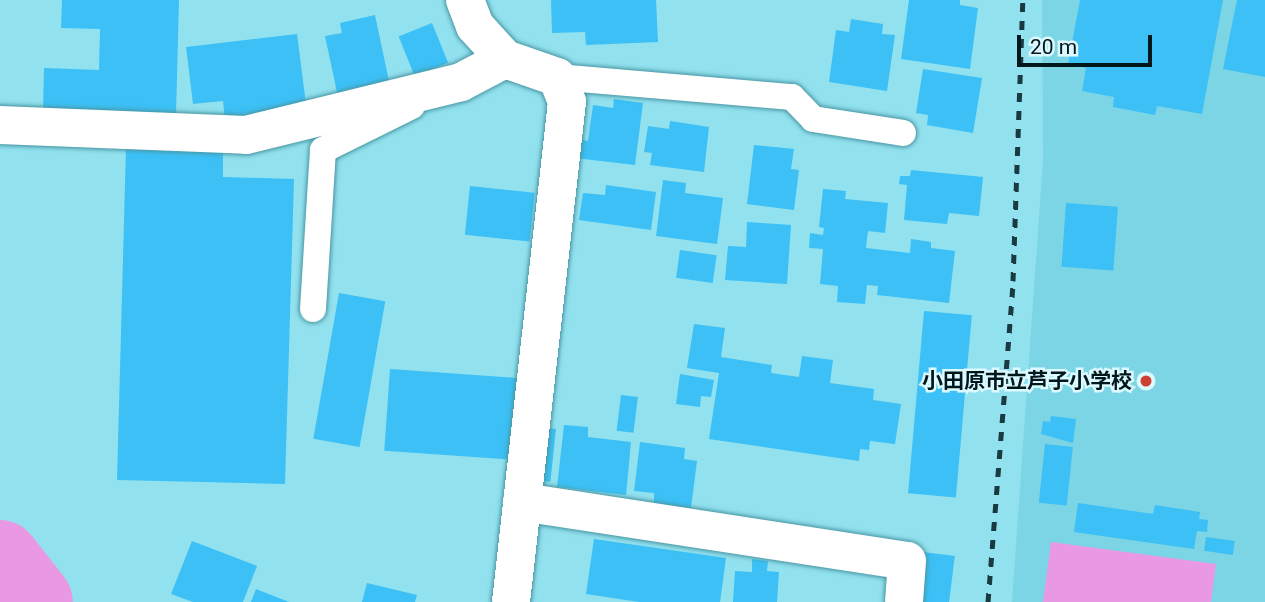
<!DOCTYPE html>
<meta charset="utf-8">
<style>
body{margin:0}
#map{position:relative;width:1265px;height:602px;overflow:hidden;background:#92e1ee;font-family:Roboto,"Noto Sans JP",sans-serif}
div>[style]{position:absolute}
.built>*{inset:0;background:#7bd5e5}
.water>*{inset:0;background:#e999e3}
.river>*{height:80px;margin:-40px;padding:0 40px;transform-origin:40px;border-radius:40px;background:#e999e3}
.building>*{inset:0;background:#3cc0f5;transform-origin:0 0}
.roads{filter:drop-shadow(0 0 2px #4896a3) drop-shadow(0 0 2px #4896a3)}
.lane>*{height:26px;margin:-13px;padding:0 13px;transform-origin:13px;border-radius:13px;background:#fff}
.street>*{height:38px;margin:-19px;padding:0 19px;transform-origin:19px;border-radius:19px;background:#fff}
.rail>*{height:5px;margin-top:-2.5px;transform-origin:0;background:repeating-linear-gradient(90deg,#193a40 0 9px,transparent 0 18px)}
.dots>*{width:19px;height:19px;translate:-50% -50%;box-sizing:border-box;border:4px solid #dbf9fe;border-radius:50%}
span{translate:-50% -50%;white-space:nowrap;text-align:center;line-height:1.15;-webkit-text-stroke:5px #dbf9fe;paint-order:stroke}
.poi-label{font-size:21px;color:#00171b;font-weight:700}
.right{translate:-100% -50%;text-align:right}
.scale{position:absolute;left:1017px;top:35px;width:135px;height:32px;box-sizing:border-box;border:4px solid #00171b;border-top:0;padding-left:9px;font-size:21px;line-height:24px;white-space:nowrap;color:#00171b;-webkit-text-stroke:5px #dbf9fe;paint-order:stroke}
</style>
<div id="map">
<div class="built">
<i style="clip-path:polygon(1042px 0,1265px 0,1265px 602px,1012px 602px,1043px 160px)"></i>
</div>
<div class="water">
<i style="clip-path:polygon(1051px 542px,1216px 564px,1211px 602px,1043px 602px)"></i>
</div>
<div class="river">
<i style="left:0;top:560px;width:53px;rotate:51.8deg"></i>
</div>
<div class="building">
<i style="clip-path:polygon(62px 0,179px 0,176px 114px,43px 111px,44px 68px,99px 70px,100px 29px,61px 28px)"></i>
<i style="clip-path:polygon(551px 0,656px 0,658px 42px,586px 45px,585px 32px,552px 33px)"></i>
<i style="clip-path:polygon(909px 0,960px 0,960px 5px,978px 8px,970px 69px,901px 59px)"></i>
<i style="clip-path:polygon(1080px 0,1223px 0,1202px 114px,1157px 106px,1155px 115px,1113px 107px,1114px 97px,1082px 91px,1086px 68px,1068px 64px)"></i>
<i style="clip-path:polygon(1237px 0,1265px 0,1265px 77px,1223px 69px)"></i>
<i style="clip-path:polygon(375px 15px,390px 86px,338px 97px,325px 36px,342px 33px,340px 23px)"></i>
<i style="clip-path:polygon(851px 19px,883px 24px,882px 34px,895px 35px,887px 91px,829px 82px,836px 30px,849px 32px)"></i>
<i style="left:432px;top:23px;width:43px;height:36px;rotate:68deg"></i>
<i style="clip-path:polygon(297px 34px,306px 104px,225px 121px,223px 101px,193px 104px,186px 47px)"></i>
<i style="clip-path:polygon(923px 69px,982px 78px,973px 133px,927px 125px,928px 115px,916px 113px)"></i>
<i style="clip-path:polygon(614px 99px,643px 103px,635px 165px,575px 158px,577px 139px,588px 141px,593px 105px,613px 108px)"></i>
<i style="clip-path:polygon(670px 121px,709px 127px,704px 172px,650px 165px,652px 153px,644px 152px,648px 126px,669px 129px)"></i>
<i style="clip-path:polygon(754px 145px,794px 149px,791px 169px,799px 170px,794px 210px,747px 204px)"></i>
<i style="clip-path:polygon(126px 147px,223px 150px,223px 177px,294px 179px,285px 484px,117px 480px)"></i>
<i style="clip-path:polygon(911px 170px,983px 177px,979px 216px,949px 213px,947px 224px,904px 220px,907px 185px,899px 184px,900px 176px,910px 176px)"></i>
<i style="clip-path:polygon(663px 180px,686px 183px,685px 193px,723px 198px,717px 244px,656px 236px)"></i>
<i style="clip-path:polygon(606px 185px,656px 192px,651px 230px,579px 220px,583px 193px,605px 195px)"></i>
<i style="left:470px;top:186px;width:65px;height:49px;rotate:6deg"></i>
<i style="clip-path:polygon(823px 189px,846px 191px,845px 199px,888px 203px,885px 233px,868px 231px,866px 248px,910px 253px,911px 239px,931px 242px,931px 248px,955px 251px,949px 303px,877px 295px,878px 286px,867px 285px,865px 304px,837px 302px,838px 286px,820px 284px,823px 249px,809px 248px,810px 233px,823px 235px,824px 228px,819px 227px)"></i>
<i style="left:1066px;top:203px;width:52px;height:64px;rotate:4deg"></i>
<i style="clip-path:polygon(747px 222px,791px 225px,787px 284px,725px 280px,728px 246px,746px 247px)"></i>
<i style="left:680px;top:250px;width:37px;height:28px;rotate:8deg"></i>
<i style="left:339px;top:293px;width:47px;height:148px;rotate:10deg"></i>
<i style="left:924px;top:311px;width:48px;height:183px;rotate:5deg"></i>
<i style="clip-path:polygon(694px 324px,725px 328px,721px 357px,772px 365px,771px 373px,799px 377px,802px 356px,833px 360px,830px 383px,874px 389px,873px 400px,901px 404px,895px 444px,870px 441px,869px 450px,860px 449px,859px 461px,709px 439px,719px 373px,687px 368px)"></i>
<i style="left:390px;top:369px;width:128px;height:82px;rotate:4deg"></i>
<i style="clip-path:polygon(680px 374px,714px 380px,711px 397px,701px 396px,700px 407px,676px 404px)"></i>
<i style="left:621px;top:395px;width:17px;height:36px;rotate:7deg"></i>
<i style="clip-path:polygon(1051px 416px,1076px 419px,1073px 443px,1041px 434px,1043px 421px,1050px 422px)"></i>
<i style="clip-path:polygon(564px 425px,588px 427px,588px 437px,631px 442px,626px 495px,557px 487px)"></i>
<i style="left:547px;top:428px;width:9px;height:53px;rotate:6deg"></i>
<i style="clip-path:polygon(640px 442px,685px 448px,684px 459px,697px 461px,691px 508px,654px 503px,654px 493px,634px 491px)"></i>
<i style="left:1045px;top:444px;width:28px;height:59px;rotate:6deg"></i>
<i style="clip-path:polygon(1078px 503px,1153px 514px,1155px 505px,1200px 512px,1199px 519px,1208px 520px,1207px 532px,1197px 531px,1194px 549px,1074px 532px)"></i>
<i style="left:1206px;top:537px;width:29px;height:14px;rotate:8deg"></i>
<i style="clip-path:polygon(594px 539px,726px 558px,720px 602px,639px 602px,586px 594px)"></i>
<i style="clip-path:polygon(192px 541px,257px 566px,243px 602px,193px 602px,171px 594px)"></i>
<i style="left:923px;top:552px;width:32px;height:50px;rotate:7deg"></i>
<i style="clip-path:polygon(752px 559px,768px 561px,767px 571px,779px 572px,777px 602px,733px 602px,735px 571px,752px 572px)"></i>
<i style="clip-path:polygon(367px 583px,417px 595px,415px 602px,362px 602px)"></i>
<i style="clip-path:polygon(256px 589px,289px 602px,251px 602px)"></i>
</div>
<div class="roads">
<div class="lane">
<i style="left:557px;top:77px;width:236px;rotate:4.9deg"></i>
<i style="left:792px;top:97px;width:30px;rotate:46deg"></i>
<i style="left:813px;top:119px;width:91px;rotate:8.8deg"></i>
<i style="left:313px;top:309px;width:159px;rotate:-86.4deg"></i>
<i style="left:323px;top:150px;width:99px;rotate:-26.3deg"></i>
</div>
<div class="street">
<i style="left:465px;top:0;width:28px;rotate:69deg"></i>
<i style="left:475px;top:26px;width:45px;rotate:47.7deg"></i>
<i style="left:505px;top:59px;width:55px;rotate:19.1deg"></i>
<i style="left:557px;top:77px;width:27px;rotate:68deg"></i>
<i style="left:567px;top:102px;width:503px;rotate:96.39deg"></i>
<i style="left:0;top:125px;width:246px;rotate:2.3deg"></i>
<i style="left:246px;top:135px;width:221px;rotate:-13.8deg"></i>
<i style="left:461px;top:82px;width:50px;rotate:-27.6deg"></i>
<i style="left:522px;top:502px;width:389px;rotate:8.7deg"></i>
<i style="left:907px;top:561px;width:41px;rotate:94.2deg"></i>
</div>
</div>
<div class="rail">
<i style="left:988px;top:602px;width:322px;rotate:-85.5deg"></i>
<i style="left:1013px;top:281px;width:281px;rotate:-88deg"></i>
</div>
<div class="dots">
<i style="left:1146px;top:381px;background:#ce4132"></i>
</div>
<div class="poi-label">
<span class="right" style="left:1132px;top:381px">小田原市立芦子小学校</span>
</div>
<div class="scale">20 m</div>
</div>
